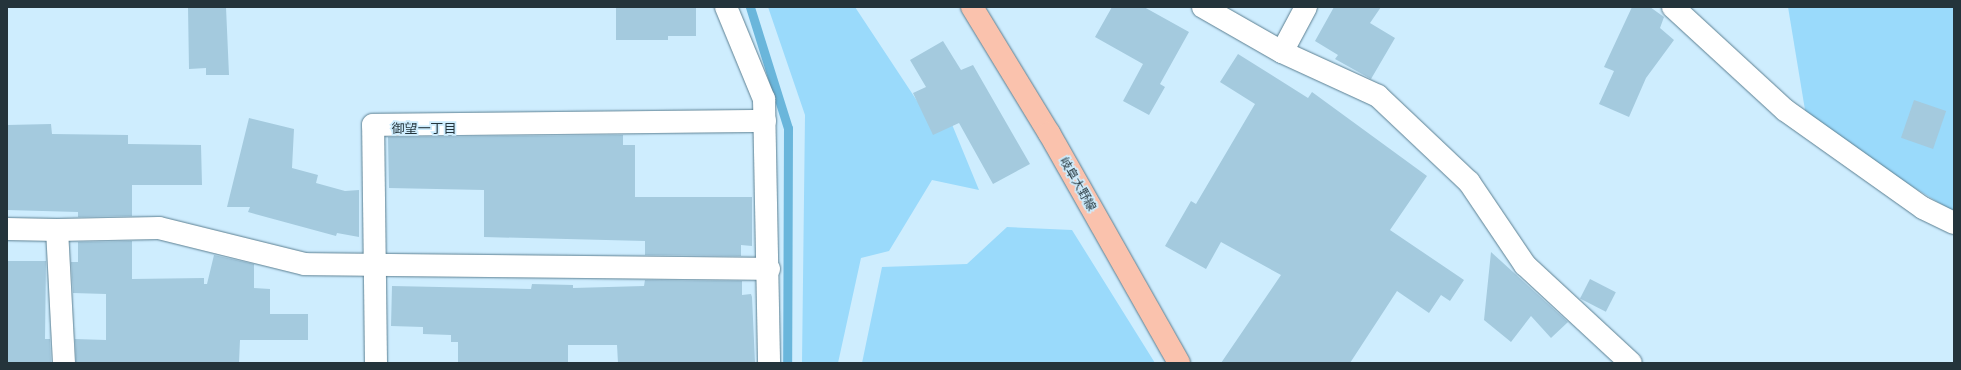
<!DOCTYPE html>
<meta charset="utf-8">
<style>
body{margin:0}
#map{position:relative;width:1961px;height:370px;overflow:hidden;background:#ceedfe;font-family:Barlow,"Noto Sans JP",sans-serif}
div>[style]{position:absolute}
.green>*{inset:0;background:#9adafb}
.stream>*{height:9px;margin:-4.5px;padding:0 4.5px;transform-origin:4.5px;border-radius:4.5px;background:#6ab6db}
.building>*{inset:0;background:#a4cade;transform-origin:0 0}
.roads{filter:drop-shadow(0 0 1px #5b7f91) drop-shadow(0 0 1px #5b7f91)}
.minor>*{height:22px;margin:-11px;padding:0 11px;transform-origin:11px;border-radius:11px;background:#fff}
.major>*{height:22px;margin:-11px;padding:0 11px;transform-origin:11px;border-radius:11px;background:#fac2ad}
span{translate:-50% -50%;white-space:nowrap;text-align:center;line-height:1.15;-webkit-text-stroke:3.5px #ceedfe;paint-order:stroke}
.street-label{font-size:12px;color:#24343b}
.neighbourhood-label{font-size:13px;color:#24343b}
.frame{position:absolute;inset:0;border:8px solid #24343b;pointer-events:none}
</style>
<div id="map">
<div class="green">
<i style="clip-path:polygon(768px 7px,855px 7px,931px 122px,951px 122px,979px 190px,932px 180px,889px 251px,861px 258px,838px 363px,802px 363px,805px 115px)"></i>
<i style="clip-path:polygon(1788px 7px,1954px 7px,1954px 212px,1807px 122px)"></i>
<i style="clip-path:polygon(1007px 227px,1072px 230px,1155px 363px,862px 363px,882px 267px,967px 264px)"></i>
</div>
<div class="stream">
<i style="left:750px;top:7px;width:127px;rotate:72.6deg"></i>
<i style="left:788px;top:128px;width:235px;rotate:90.2deg"></i>
</div>
<div class="building">
<i style="clip-path:polygon(188px 7px,226px 7px,229px 75px,206px 75px,206px 68px,189px 69px)"></i>
<i style="clip-path:polygon(616px 7px,696px 7px,696px 36px,668px 36px,668px 40px,616px 40px)"></i>
<i style="clip-path:polygon(1112px 7px,1144px 7px,1189px 32px,1160px 84px,1165px 87px,1149px 115px,1123px 101px,1143px 64px,1095px 37px)"></i>
<i style="clip-path:polygon(1334px 7px,1381px 7px,1370px 23px,1395px 38px,1371px 79px,1335px 59px,1338px 55px,1315px 41px)"></i>
<i style="clip-path:polygon(1632px 7px,1650px 7px,1664px 17px,1660px 28px,1674px 40px,1646px 78px,1629px 117px,1599px 104px,1614px 71px,1604px 67px)"></i>
<i style="clip-path:polygon(943px 41px,961px 70px,973px 65px,1030px 164px,993px 184px,959px 123px,933px 135px,913px 93px,926px 87px,910px 60px)"></i>
<i style="clip-path:polygon(1238px 54px,1308px 98px,1312px 92px,1427px 176px,1390px 230px,1464px 280px,1450px 301px,1441px 295px,1429px 313px,1397px 291px,1350px 363px,1221px 363px,1281px 275px,1221px 242px,1206px 269px,1165px 246px,1191px 201px,1196px 204px,1255px 104px,1220px 82px)"></i>
<i style="left:1914px;top:100px;width:34px;height:40px;rotate:19deg"></i>
<i style="clip-path:polygon(249px 118px,294px 129px,292px 168px,318px 175px,316px 183px,345px 191px,359px 190px,359px 237px,337px 233px,336px 236px,248px 212px,250px 207px,227px 207px)"></i>
<i style="clip-path:polygon(51px 124px,52px 134px,128px 135px,128px 144px,201px 145px,202px 185px,132px 185px,132px 216px,78px 217px,78px 212px,7px 210px,7px 125px)"></i>
<i style="clip-path:polygon(623px 135px,623px 145px,635px 145px,635px 197px,752px 197px,752px 246px,741px 245px,741px 256px,645px 255px,645px 241px,484px 237px,484px 190px,389px 188px,388px 137px)"></i>
<i style="clip-path:polygon(132px 241px,132px 279px,204px 278px,204px 284px,207px 284px,214px 255px,254px 264px,254px 288px,270px 289px,270px 314px,308px 314px,308px 340px,240px 340px,239px 363px,76px 363px,75px 339px,106px 340px,106px 294px,73px 293px,71px 262px,78px 262px,78px 242px)"></i>
<i style="clip-path:polygon(1491px 252px,1568px 322px,1551px 338px,1531px 316px,1511px 342px,1484px 320px)"></i>
<i style="clip-path:polygon(7px 261px,46px 261px,45px 339px,50px 339px,51px 363px,7px 363px)"></i>
<i style="left:1590px;top:279px;width:29px;height:22px;rotate:27deg"></i>
<i style="clip-path:polygon(645px 280px,742px 281px,742px 295px,751px 294px,752px 297px,755px 363px,618px 363px,617px 345px,568px 345px,568px 363px,458px 363px,458px 342px,451px 342px,451px 335px,423px 334px,423px 327px,391px 326px,392px 286px,531px 289px,532px 284px,573px 285px,573px 288px,644px 286px)"></i>
</div>
<div class="roads">
<div class="minor">
<i style="left:726px;top:7px;width:100px;rotate:67.6deg"></i>
<i style="left:764px;top:99px;width:264px;rotate:88.9deg"></i>
<i style="left:1203px;top:7px;width:91px;rotate:29.7deg"></i>
<i style="left:1282px;top:52px;width:106px;rotate:24.6deg"></i>
<i style="left:1378px;top:96px;width:125px;rotate:43.4deg"></i>
<i style="left:1469px;top:182px;width:100px;rotate:56deg"></i>
<i style="left:1525px;top:265px;width:144px;rotate:42.8deg"></i>
<i style="left:1673px;top:7px;width:152px;rotate:42.6deg"></i>
<i style="left:1785px;top:110px;width:169px;rotate:35.4deg"></i>
<i style="left:1923px;top:208px;width:34px;rotate:26deg"></i>
<i style="left:1282px;top:52px;width:51px;rotate:-61.9deg"></i>
<i style="left:7px;top:229px;width:50px;rotate:1.1deg"></i>
<i style="left:64px;top:363px;width:133px;rotate:-93deg"></i>
<i style="left:57px;top:230px;width:102px;rotate:-1.1deg"></i>
<i style="left:159px;top:228px;width:150px;rotate:13.9deg"></i>
<i style="left:305px;top:264px;width:464px;rotate:0.6deg"></i>
<i style="left:376px;top:363px;width:238px;rotate:-90.7deg"></i>
<i style="left:373px;top:125px;width:392px;rotate:-0.6deg"></i>
</div>
<div class="major">
<i style="left:972px;top:7px;width:148px;rotate:58.6deg"></i>
<i style="left:1049px;top:133px;width:264px;rotate:60.5deg"></i>
</div>
</div>
<div class="street-label">
<span style="left:1078px;top:184px;rotate:60deg">岐阜大野線</span>
</div>
<div class="neighbourhood-label">
<span style="left:424px;top:128px">御望一丁目</span>
</div>
<div class="frame"></div>
</div>
